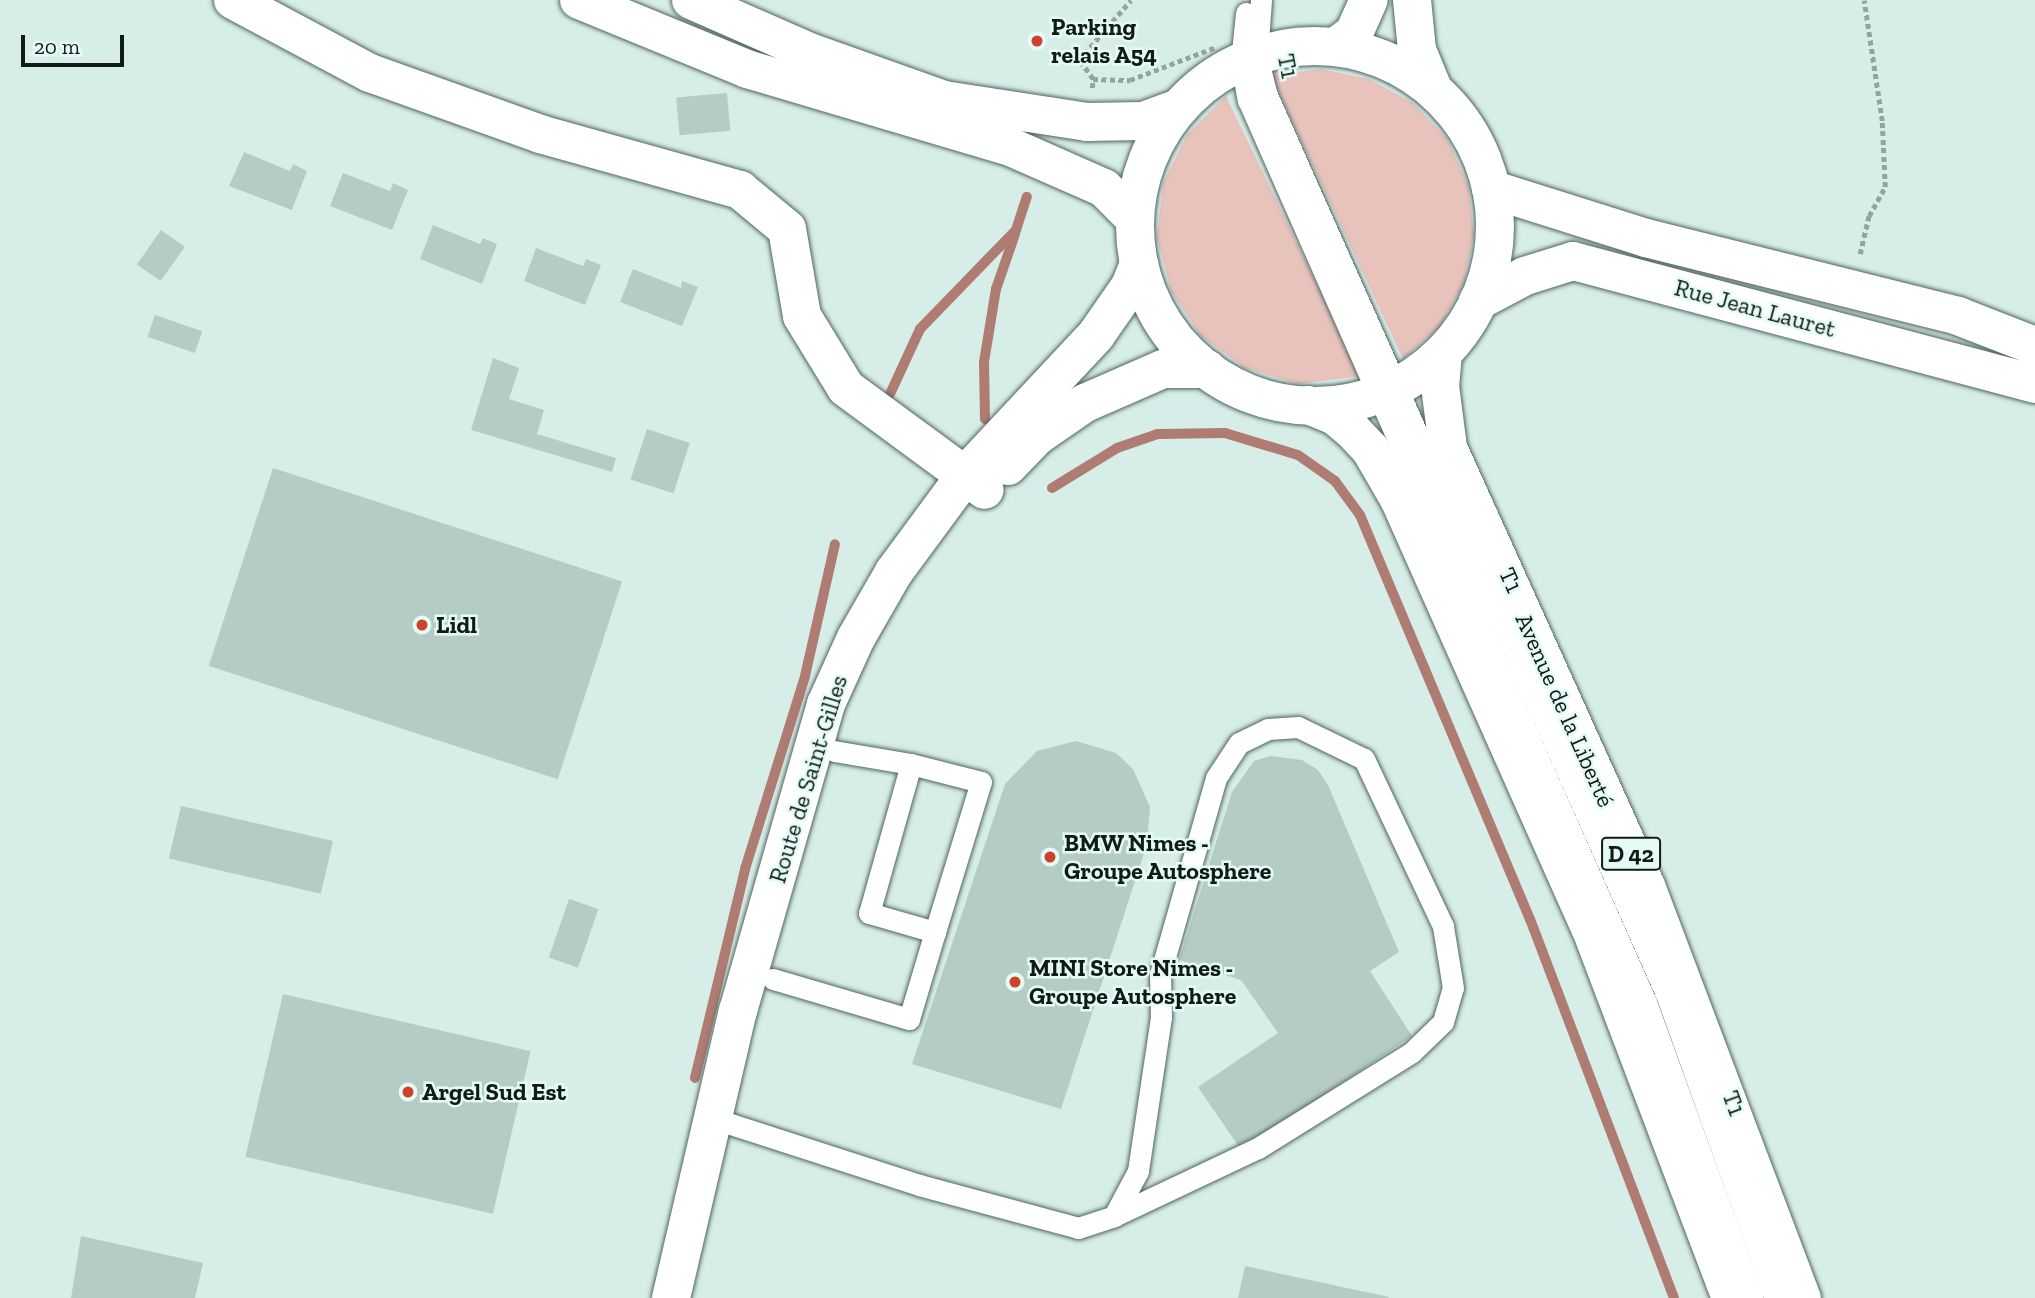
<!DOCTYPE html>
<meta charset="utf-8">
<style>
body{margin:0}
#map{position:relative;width:2035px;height:1298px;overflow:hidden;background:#d7eee8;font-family:"Zilla Slab",serif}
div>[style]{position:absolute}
.green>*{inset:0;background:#e7c3bc}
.stream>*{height:10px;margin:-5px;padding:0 5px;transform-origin:5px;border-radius:5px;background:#ae7c73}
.building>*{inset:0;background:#b5cbc6;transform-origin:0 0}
.path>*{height:4.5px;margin-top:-2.25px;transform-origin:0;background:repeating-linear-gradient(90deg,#93a4a0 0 5px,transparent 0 8.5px)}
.roads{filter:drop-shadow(0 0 2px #50645f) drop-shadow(0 0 2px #50645f)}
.service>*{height:21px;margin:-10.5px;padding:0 10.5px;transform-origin:10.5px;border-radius:10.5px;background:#fff}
.minor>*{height:38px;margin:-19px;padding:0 19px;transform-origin:19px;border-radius:19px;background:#fff}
.tertiary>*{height:38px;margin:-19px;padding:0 19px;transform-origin:19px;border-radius:19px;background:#fff}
.secondary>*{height:38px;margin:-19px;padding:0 19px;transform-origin:19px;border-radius:19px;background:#fff}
.primary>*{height:38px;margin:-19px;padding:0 19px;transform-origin:19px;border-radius:19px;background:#fff}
.primary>.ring{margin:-19px;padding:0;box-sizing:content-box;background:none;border:38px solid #fff;border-radius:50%}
.motorway>*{height:38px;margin:-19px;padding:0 19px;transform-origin:19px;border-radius:19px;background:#fff}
.dots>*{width:19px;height:19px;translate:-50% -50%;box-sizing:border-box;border:4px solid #e4fbf5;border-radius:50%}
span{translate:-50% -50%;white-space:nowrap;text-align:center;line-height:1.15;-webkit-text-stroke:5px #e4fbf5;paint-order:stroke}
.shield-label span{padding:2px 5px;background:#e4fbf5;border:2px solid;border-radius:5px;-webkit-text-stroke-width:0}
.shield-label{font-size:23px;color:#121a18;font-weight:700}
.poi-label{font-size:24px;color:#121a18;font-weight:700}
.left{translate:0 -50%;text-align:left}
.street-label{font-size:24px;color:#121a18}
.scale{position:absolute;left:21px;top:35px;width:103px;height:32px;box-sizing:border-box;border:4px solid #121a18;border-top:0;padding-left:9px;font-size:21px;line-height:24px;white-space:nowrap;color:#121a18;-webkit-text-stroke:5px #e4fbf5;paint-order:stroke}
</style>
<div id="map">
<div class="green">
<i style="clip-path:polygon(1321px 69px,1369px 79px,1413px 103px,1447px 139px,1468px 184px,1474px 234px,1464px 283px,1440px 326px,1403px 359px,1271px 75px)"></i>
<i style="clip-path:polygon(1226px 96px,1361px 376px,1298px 384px,1245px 368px,1201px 336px,1171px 291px,1157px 238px,1163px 183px,1187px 135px)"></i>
</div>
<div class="stream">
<i style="left:890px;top:394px;width:72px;rotate:-65.2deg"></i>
<i style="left:920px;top:329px;width:138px;rotate:-45.9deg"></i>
<i style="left:1016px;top:230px;width:35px;rotate:-72deg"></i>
<i style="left:985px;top:419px;width:57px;rotate:-91deg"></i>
<i style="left:984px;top:362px;width:74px;rotate:-80.7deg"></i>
<i style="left:996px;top:289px;width:58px;rotate:-70.9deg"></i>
<i style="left:1052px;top:488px;width:76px;rotate:-31.6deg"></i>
<i style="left:1117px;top:448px;width:43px;rotate:-18.9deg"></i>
<i style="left:1158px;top:434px;width:67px;rotate:-0.9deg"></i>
<i style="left:1225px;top:433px;width:76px;rotate:16.8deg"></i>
<i style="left:1298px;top:455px;width:45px;rotate:35.1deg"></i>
<i style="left:1335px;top:481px;width:42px;rotate:53.7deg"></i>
<i style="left:1360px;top:515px;width:438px;rotate:67.2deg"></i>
<i style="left:1530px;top:919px;width:405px;rotate:69.2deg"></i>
<i style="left:695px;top:1078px;width:215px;rotate:-76.5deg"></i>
<i style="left:745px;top:869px;width:202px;rotate:-72.7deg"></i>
<i style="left:805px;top:676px;width:135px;rotate:-77.2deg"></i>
</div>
<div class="building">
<i style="left:727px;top:93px;width:38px;height:51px;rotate:85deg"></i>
<i style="clip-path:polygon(244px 152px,290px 171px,293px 164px,307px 171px,292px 210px,229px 186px)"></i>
<i style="clip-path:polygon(343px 173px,390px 191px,393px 183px,408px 190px,392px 230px,330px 206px)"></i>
<i style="clip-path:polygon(433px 225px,480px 244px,483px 238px,497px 244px,482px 284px,420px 259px)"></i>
<i style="left:161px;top:230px;width:29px;height:42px;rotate:35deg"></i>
<i style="clip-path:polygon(536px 248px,583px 266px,586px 259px,601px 265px,585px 305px,524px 281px)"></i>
<i style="clip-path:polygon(633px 269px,681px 288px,682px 281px,698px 287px,682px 326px,620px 302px)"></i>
<i style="left:155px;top:315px;width:50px;height:23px;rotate:19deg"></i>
<i style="clip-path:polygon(493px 358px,519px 368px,509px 399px,544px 410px,537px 434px,616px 458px,612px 472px,471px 430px)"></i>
<i style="left:647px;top:429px;width:45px;height:53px;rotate:18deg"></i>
<i style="left:273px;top:468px;width:367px;height:208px;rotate:18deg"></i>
<i style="clip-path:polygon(1076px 741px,1116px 753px,1133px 769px,1150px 807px,1147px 844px,1061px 1109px,912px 1064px,1005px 784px,1037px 751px)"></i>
<i style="clip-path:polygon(1270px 756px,1302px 760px,1318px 770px,1328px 785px,1399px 952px,1370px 971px,1412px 1036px,1241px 1150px,1198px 1087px,1278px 1033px,1241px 980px,1179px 960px,1232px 792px,1254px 761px)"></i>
<i style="left:181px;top:806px;width:156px;height:54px;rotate:13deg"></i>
<i style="left:569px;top:899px;width:31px;height:62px;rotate:19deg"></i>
<i style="left:283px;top:994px;width:254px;height:167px;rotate:13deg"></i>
<i style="clip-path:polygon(81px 1236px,203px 1263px,195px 1298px,71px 1298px)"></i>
<i style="clip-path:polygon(1245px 1266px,1389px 1297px,1389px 1298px,1238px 1298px)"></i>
</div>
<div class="path">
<i style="left:1093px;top:79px;width:24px;rotate:-126deg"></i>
<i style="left:1079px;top:60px;width:79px;rotate:-49.1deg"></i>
<i style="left:1092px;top:88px;width:9px;rotate:-84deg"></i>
<i style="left:1093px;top:79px;width:37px;rotate:2deg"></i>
<i style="left:1130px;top:80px;width:92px;rotate:-21deg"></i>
<i style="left:1860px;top:254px;width:39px;rotate:-77deg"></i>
<i style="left:1869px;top:216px;width:33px;rotate:-61deg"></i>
<i style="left:1885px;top:187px;width:66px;rotate:-92.6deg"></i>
<i style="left:1882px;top:121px;width:122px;rotate:-98.5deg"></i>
</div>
<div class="roads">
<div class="service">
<i style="left:1261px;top:0;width:56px;rotate:94.1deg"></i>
<i style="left:1257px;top:56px;width:38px;rotate:76deg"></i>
<i style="left:1266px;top:93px;width:986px;rotate:66.06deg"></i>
<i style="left:1666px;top:994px;width:323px;rotate:70.3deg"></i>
<i style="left:1246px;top:13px;width:49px;rotate:95.8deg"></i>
<i style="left:1241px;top:62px;width:39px;rotate:80deg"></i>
<i style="left:1248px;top:100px;width:986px;rotate:66.19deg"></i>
<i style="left:1646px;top:1002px;width:315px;rotate:70.1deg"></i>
<i style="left:834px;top:751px;width:78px;rotate:9.6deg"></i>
<i style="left:911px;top:764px;width:155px;rotate:105.7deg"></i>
<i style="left:869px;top:913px;width:69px;rotate:16.1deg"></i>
<i style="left:935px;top:932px;width:157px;rotate:-73deg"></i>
<i style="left:981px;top:782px;width:72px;rotate:-165.6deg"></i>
<i style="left:773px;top:979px;width:142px;rotate:16.4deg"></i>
<i style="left:909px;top:1019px;width:91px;rotate:-73.4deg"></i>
<i style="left:712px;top:1118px;width:218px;rotate:17.9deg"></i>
<i style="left:919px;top:1185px;width:165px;rotate:15.1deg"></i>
<i style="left:1078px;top:1228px;width:38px;rotate:-18deg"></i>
<i style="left:1114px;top:1216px;width:159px;rotate:-25.3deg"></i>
<i style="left:1258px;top:1148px;width:181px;rotate:-31.9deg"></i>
<i style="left:1412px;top:1052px;width:43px;rotate:-44.1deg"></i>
<i style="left:1443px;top:1022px;width:35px;rotate:-74deg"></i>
<i style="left:1453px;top:988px;width:63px;rotate:-99.2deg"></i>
<i style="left:1443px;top:926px;width:185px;rotate:-115.3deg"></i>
<i style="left:1364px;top:759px;width:73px;rotate:-154.1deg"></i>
<i style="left:1298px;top:727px;width:30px;rotate:176deg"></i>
<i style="left:1268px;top:729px;width:32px;rotate:154deg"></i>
<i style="left:1239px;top:743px;width:42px;rotate:123.3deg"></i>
<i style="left:1216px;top:778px;width:204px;rotate:105.9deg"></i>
<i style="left:1160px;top:974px;width:43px;rotate:88.7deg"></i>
<i style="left:1161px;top:1017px;width:156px;rotate:98.5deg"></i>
<i style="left:1138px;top:1171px;width:51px;rotate:118.1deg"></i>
</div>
<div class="minor">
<i style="left:233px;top:0;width:155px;rotate:28.1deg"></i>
<i style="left:370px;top:73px;width:181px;rotate:19.7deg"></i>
<i style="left:540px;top:134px;width:208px;rotate:15.6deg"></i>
<i style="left:740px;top:190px;width:61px;rotate:39.7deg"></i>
<i style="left:787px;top:229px;width:88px;rotate:80.2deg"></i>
<i style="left:802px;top:316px;width:84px;rotate:58.6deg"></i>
<i style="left:846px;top:388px;width:172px;rotate:36.3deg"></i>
</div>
<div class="tertiary">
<i style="left:1491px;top:189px;width:163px;rotate:17.5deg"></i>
<i style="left:1646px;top:238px;width:322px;rotate:14deg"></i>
<i style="left:1958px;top:316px;width:83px;rotate:21.3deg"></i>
<i style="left:1478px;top:301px;width:53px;rotate:-28deg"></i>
<i style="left:1525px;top:276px;width:50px;rotate:-17.4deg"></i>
<i style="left:1573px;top:261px;width:478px;rotate:14.9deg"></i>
</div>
<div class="secondary">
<i style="left:1412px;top:0;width:50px;rotate:84.3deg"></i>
<i style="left:1417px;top:50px;width:44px;rotate:67.5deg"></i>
<i style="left:1335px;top:47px;width:24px;rotate:-36deg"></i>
<i style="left:1354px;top:33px;width:36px;rotate:-66deg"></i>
<i style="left:1008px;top:466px;width:42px;rotate:-46deg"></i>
<i style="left:1037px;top:436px;width:58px;rotate:-34.5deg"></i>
<i style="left:1085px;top:403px;width:85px;rotate:-23.6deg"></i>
<i style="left:1163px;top:369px;width:44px"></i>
<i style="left:671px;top:1298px;width:295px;rotate:-76.9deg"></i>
<i style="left:738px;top:1011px;width:319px;rotate:-74deg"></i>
<i style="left:826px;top:704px;width:72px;rotate:-65.6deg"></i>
<i style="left:856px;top:638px;width:76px;rotate:-60.1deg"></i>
<i style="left:894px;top:572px;width:123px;rotate:-53.6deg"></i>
<i style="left:967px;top:473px;width:189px;rotate:-46.9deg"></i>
<i style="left:1096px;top:335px;width:60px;rotate:-55.2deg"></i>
<i style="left:1130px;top:286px;width:24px;rotate:-68deg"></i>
</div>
<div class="primary">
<i class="ring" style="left:1135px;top:46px;width:322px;height:322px"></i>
<i style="left:1443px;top:353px;width:33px;rotate:95deg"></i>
<i style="left:1440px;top:386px;width:63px;rotate:82.6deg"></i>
<i style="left:1448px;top:448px;width:481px;rotate:65.7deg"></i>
<i style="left:1646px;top:886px;width:441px;rotate:69.3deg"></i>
<i style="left:1308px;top:405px;width:29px;rotate:22deg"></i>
<i style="left:1335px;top:416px;width:23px;rotate:40deg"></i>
<i style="left:1353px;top:431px;width:25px;rotate:47deg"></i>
<i style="left:1370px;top:449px;width:58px;rotate:59.9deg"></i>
<i style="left:1399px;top:499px;width:469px;rotate:66deg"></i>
<i style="left:1590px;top:927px;width:397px;rotate:69.2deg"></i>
</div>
<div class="motorway">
<i style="left:579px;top:0;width:182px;rotate:22.3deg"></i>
<i style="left:747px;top:69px;width:277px;rotate:16.5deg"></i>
<i style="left:1013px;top:148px;width:99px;rotate:23.7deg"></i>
<i style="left:1104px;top:188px;width:42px;rotate:45deg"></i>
<i style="left:691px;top:0;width:132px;rotate:23.7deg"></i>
<i style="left:812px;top:53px;width:140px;rotate:19.6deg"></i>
<i style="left:944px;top:100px;width:145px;rotate:8.7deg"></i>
<i style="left:1087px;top:122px;width:56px;rotate:-1deg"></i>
<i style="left:1143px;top:121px;width:37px;rotate:-20deg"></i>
</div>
</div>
<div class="dots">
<i style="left:1037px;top:41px;background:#cd412d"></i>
<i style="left:422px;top:625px;background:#cd412d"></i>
<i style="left:1050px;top:857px;background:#cd412d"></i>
<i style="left:1015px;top:982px;background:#cd412d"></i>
<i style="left:408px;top:1092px;background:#cd412d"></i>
</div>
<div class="shield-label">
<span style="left:1631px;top:854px">D 42</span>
</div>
<div class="poi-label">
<span class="left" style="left:1051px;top:41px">Parking<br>relais A54</span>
<span class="left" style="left:436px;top:625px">Lidl</span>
<span class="left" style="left:1064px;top:857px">BMW Nimes -<br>Groupe Autosphere</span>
<span class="left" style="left:1029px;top:982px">MINI Store Nimes -<br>Groupe Autosphere</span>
<span class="left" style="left:422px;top:1092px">Argel Sud Est</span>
</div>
<div class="street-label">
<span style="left:1288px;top:66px;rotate:79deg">T1</span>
<span style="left:1755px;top:308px;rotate:15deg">Rue Jean Lauret</span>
<span style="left:1511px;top:580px;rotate:66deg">T1</span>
<span style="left:1565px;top:710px;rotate:66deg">Avenue de la Liberté</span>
<span style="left:808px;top:779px;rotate:-73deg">Route de Saint-Gilles</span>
<span style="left:1734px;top:1103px;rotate:70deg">T1</span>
</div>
<div class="scale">20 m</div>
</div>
